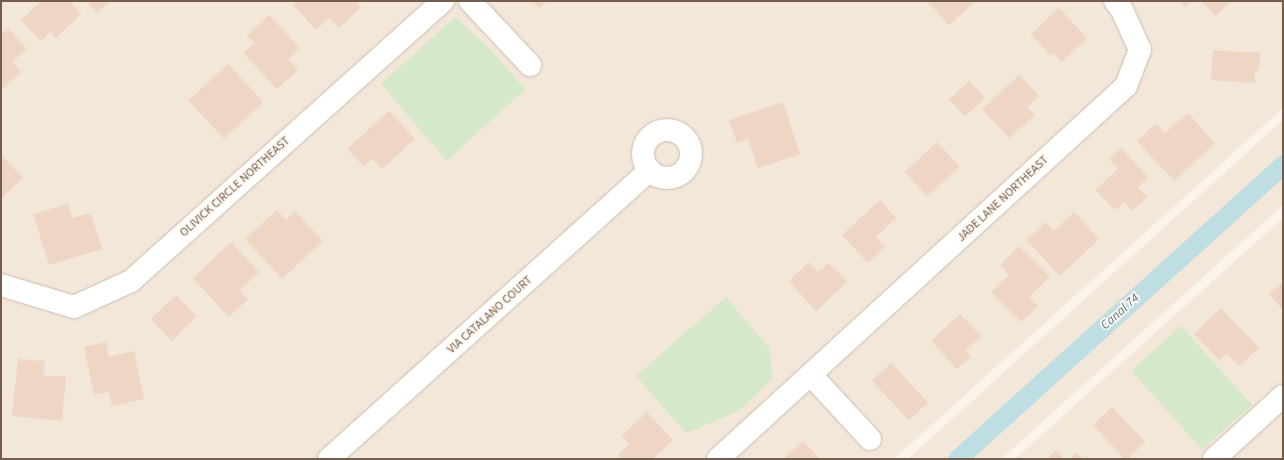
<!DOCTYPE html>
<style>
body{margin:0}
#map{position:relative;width:1284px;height:460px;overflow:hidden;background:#fbf4ea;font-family:"Source Sans 3",sans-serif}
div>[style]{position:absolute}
.residential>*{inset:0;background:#f2e7d9}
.green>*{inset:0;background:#d5e8c9;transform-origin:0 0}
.canal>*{height:19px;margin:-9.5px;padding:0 9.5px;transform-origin:9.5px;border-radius:9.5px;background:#bfdee3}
.building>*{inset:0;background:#eed5c4;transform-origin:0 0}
.roads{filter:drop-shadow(0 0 1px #ccbdb0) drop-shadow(0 0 1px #ccbdb0)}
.street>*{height:22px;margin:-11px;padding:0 11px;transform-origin:11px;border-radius:11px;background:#fff}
.street>.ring{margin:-11px;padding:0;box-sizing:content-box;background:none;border:22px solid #fff;border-radius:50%}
span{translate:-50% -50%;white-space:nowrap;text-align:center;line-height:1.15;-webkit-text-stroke:3.5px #fef8f0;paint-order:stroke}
.street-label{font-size:12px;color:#745d4f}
.water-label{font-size:13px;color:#4a7a85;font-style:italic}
.frame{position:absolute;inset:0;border:2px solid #745d4f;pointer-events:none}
</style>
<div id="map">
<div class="residential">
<i style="clip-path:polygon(1px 1px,1283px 1px,1283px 108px,894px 459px,1px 459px)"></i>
<i style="clip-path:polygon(1283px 120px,1283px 205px,1001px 459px,908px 459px)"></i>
<i style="clip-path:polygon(1283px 218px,1283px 459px,1015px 459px)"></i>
</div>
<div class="green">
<i style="clip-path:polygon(455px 17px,487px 46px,525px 89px,447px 161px,381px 84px)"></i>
<i style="clip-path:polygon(726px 297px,769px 348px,773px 378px,739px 411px,686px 433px,636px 376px)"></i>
<i style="left:1181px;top:326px;width:106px;height:67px;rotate:48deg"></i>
</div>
<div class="canal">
<i style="left:957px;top:459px;width:440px;rotate:-42.1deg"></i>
</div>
<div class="building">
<i style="clip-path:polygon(41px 1px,69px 1px,81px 14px,56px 38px,50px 32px,41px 41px,21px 20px)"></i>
<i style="clip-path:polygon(86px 1px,110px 1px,97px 13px)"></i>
<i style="clip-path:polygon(298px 1px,355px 1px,361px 7px,339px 28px,329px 18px,316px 30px,293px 5px)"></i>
<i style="clip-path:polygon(532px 1px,547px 1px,539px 8px)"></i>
<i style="clip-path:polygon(927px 1px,976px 1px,949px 25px)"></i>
<i style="clip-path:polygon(1179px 1px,1192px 1px,1185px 7px)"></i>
<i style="clip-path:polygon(1201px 1px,1232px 1px,1215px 16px)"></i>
<i style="clip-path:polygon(1059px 8px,1087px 38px,1062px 62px,1054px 53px,1051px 56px,1031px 34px)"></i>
<i style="clip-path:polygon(269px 15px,300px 48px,288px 59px,298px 70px,277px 89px,243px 53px,254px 43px,247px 35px)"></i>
<i style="clip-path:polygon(8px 28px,27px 49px,12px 62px,21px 72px,1px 90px,1px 34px)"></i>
<i style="clip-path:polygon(1213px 50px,1260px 53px,1259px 71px,1255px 71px,1255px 83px,1211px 80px)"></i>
<i style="left:228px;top:64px;width:52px;height:54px;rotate:47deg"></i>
<i style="clip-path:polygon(1019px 75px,1039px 96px,1027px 107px,1035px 115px,1009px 138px,982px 109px)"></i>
<i style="left:969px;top:81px;width:23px;height:27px;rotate:47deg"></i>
<i style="clip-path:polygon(783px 102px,800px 154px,758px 168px,748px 139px,737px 143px,729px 120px)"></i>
<i style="clip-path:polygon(389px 111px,415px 139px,382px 169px,372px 159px,364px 167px,347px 149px)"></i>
<i style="clip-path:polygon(1188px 113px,1215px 143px,1174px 181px,1137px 141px,1156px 123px,1165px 133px)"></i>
<i style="left:937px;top:142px;width:33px;height:44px;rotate:47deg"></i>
<i style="clip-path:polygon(1121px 148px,1148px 177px,1138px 187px,1147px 197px,1132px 211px,1124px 202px,1115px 210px,1095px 190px,1118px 169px,1109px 159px)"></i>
<i style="clip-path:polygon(1px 155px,23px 178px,1px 199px)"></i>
<i style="clip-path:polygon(880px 200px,896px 218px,876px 237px,885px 247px,868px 263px,842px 235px)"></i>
<i style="clip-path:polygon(68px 204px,72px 218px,91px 213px,102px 249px,49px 265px,33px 214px)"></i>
<i style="clip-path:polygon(277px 210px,286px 220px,295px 211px,323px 241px,282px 279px,245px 239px)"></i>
<i style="clip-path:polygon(1074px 212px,1099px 239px,1060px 276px,1027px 240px,1046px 222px,1054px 231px)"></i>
<i style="clip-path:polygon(231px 242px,259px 272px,240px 290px,248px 299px,229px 317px,193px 278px)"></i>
<i style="clip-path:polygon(1019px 246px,1050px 277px,1029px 297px,1038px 306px,1021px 322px,991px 292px,1009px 275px,1000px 265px)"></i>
<i style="clip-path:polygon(809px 262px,818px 272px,829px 263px,847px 282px,816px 311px,789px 281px)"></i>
<i style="clip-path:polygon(1283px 282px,1283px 310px,1269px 294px)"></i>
<i style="left:176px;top:295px;width:30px;height:35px;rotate:46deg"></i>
<i style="clip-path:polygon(1221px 308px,1259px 348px,1239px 366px,1227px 353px,1219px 360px,1194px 334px)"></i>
<i style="clip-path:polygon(960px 314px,981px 336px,965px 351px,971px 357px,957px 369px,931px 341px)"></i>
<i style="clip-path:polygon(106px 342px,109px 357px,134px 351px,144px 399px,112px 406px,109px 392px,94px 395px,84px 347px)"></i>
<i style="clip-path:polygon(18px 359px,45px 361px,43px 375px,66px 377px,62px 421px,12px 416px)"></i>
<i style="left:891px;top:363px;width:54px;height:26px;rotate:47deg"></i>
<i style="clip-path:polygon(1112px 407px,1145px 442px,1127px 459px,1125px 459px,1093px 425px)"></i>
<i style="clip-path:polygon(647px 412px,673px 440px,653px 459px,622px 459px,618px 455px,629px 444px,622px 436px)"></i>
<i style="clip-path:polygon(803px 441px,820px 459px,783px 459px)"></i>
<i style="clip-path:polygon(1056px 450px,1064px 459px,1047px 459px)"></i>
<i style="clip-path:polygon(1077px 453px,1083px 459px,1070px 459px)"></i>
</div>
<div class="roads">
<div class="street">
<i style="left:470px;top:1px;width:88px;rotate:46.8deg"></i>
<i class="ring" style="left:643px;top:130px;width:26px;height:26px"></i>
<i style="left:1px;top:285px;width:76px;rotate:16.8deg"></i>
<i style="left:74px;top:307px;width:63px;rotate:-24.5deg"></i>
<i style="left:131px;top:281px;width:419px;rotate:-41.9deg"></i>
<i style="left:811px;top:375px;width:87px;rotate:47.3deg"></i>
<i style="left:329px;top:459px;width:432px;rotate:-42deg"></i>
<i style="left:718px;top:459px;width:553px;rotate:-42.43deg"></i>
<i style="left:1126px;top:86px;width:39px;rotate:-69deg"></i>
<i style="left:1140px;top:50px;width:44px;rotate:-114.2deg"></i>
<i style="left:1122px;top:10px;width:11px;rotate:-128deg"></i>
<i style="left:1214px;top:459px;width:93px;rotate:-42.4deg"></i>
</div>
</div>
<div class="street-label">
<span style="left:235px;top:187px;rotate:-42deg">OLIVICK CIRCLE NORTHEAST</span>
<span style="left:1003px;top:199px;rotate:-43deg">JADE LANE NORTHEAST</span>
<span style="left:490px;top:315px;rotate:-42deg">VIA CATALANO COURT</span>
</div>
<div class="water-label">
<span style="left:1120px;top:312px;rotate:-42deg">Canal 74</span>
</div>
<div class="frame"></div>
</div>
